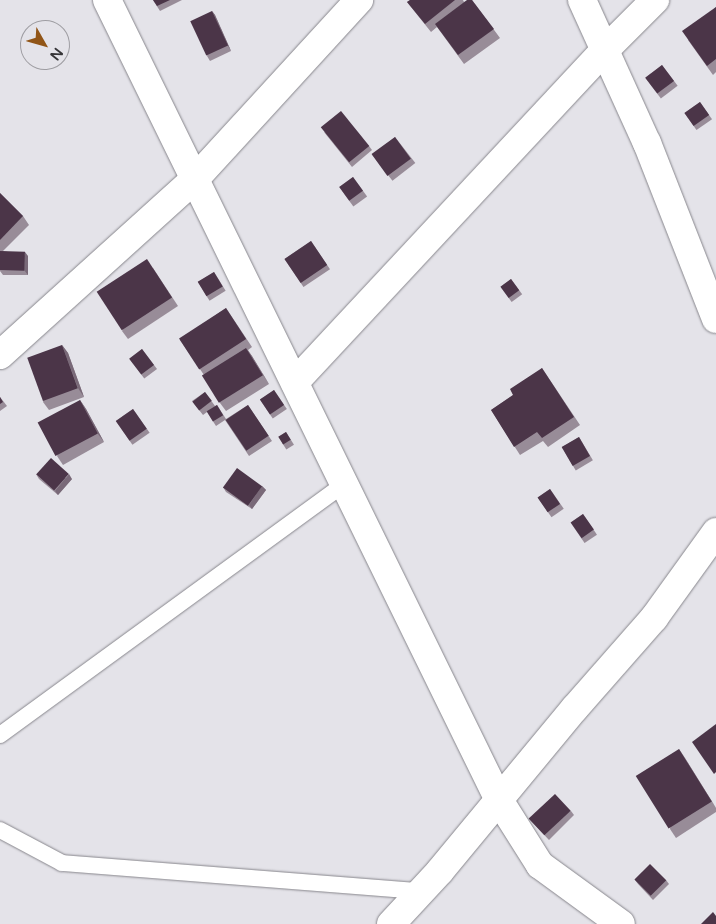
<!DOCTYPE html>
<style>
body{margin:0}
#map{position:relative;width:716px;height:924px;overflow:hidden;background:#e4e3e9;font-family:"Varela Round",sans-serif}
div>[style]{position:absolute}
.roads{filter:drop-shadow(0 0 1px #87868c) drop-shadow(0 0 1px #87868c)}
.lane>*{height:16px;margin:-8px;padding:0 8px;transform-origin:8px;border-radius:8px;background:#fff}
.street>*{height:28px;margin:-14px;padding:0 14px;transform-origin:14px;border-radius:14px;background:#fff}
.wall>*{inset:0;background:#988c98;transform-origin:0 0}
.shaded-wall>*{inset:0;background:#796978}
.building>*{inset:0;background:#4b3548;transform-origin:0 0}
span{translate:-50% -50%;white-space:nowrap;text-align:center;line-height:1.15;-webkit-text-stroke:5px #e4e3e9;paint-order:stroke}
.north{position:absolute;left:20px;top:20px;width:50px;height:50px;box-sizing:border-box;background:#e4e3e9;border:1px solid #9e9da2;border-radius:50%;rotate:128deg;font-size:14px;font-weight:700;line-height:20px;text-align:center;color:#363538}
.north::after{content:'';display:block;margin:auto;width:18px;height:22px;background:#915517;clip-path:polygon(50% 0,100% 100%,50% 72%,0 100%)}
</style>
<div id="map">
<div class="roads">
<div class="lane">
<i style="left:0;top:735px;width:426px;rotate:-36.1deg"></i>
<i style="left:0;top:830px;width:70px;rotate:28deg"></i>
<i style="left:62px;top:863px;width:360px;rotate:4.5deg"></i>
</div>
<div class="street">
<i style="left:107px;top:0;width:891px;rotate:63.9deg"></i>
<i style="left:499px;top:800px;width:77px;rotate:57.8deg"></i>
<i style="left:540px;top:865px;width:100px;rotate:36.1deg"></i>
<i style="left:582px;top:0;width:157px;rotate:65.6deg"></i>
<i style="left:647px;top:143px;width:189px;rotate:68.6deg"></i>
<i style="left:0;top:355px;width:263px;rotate:-42.1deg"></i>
<i style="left:195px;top:179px;width:243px;rotate:-47.5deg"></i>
<i style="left:295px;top:382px;width:454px;rotate:-47deg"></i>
<i style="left:605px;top:50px;width:71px;rotate:-45deg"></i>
<i style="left:391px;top:924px;width:72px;rotate:-47.2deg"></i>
<i style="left:440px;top:871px;width:212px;rotate:-50.4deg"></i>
<i style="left:575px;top:708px;width:120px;rotate:-48.7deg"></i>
<i style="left:654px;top:618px;width:106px;rotate:-54.2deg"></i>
</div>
</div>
<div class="wall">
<i style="clip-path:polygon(153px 0,182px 0,160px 11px)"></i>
<i style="clip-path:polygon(410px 0,463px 0,464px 2px,472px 0,500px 38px,464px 64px,437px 27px,431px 32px,407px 2px)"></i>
<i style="clip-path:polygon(716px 7px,716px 72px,713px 75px,688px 40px)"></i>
<i style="clip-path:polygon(212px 11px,215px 15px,231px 51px,210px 61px,207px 56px)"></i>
<i style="left:662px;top:65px;width:26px;height:21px;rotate:53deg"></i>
<i style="left:700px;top:102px;width:21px;height:19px;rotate:55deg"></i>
<i style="clip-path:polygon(324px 132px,369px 146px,372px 150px,352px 167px)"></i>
<i style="left:395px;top:137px;width:33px;height:29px;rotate:52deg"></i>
<i style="left:353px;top:177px;width:24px;height:17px;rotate:54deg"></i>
<i style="clip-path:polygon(0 193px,23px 216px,29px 225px,3px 251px,28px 256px,28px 275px,3px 275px,0 271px)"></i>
<i style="left:311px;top:241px;width:34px;height:32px;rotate:56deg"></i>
<i style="clip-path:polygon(153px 268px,178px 306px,128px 339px,122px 331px)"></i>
<i style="left:214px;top:272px;width:22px;height:19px;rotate:58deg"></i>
<i style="left:511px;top:279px;width:19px;height:13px;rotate:54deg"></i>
<i style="clip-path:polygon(226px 308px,252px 347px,248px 350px,269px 384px,226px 411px,220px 403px,204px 375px,180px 340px)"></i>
<i style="clip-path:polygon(62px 345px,68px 353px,84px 397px,49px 410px,43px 402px)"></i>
<i style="left:142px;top:349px;width:25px;height:16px;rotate:53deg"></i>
<i style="clip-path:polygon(542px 368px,580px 425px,548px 447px,543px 441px,520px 455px,491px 410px,513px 395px)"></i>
<i style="left:274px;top:390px;width:23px;height:17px;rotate:56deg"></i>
<i style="clip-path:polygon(205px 392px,215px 406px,217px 405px,226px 419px,248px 405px,272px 441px,249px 456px,225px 420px,216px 426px,207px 412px,203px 415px,192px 401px)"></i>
<i style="clip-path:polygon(0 397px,7px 406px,0 411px)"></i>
<i style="clip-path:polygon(80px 400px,86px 409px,104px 442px,63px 465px,57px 456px)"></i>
<i style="left:133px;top:409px;width:29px;height:21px;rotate:55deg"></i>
<i style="left:286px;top:432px;width:15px;height:9px;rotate:58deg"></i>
<i style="left:579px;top:437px;width:27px;height:20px;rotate:59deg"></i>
<i style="clip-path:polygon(36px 474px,72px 479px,58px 495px,39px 479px)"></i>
<i style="clip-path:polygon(262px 486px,266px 490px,252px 509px,226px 492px,223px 487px)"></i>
<i style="left:550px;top:489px;width:24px;height:15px;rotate:55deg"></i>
<i style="left:583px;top:514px;width:25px;height:15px;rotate:56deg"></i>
<i style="clip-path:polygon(679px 749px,716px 808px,716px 812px,676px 838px,670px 829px)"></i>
<i style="clip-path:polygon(571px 811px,574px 815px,549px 840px,533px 823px,529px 819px)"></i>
<i style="clip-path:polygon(635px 880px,666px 880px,669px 884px,653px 900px,638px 884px)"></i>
</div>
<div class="shaded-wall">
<i style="clip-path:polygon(212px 11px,215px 15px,231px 51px,228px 46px)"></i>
<i style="clip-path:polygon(25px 252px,28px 256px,28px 275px,24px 270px)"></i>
<i style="clip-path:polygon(62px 345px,68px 353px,84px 397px,78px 388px)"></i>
<i style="clip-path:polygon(246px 348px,252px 356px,269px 384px,263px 375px)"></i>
<i style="clip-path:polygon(80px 400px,86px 409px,104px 442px,98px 434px)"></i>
<i style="clip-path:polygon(69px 474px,72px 479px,58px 495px,55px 491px)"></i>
<i style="clip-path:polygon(262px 486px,266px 490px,252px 509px,249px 505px)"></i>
<i style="clip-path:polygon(679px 749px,685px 758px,716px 808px,712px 802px)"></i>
</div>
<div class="building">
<i style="clip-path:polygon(153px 0,170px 0,157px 6px)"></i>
<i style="clip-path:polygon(410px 0,455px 0,425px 24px,407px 2px)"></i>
<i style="clip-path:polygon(467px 0,472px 0,494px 29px,458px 55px,435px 24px)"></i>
<i style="clip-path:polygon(716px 7px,716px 59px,707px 66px,682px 31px)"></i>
<i style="left:212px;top:11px;width:38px;height:24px;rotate:65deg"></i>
<i style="left:662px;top:65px;width:20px;height:21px;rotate:53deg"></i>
<i style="left:700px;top:102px;width:16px;height:19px;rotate:55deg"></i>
<i style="left:341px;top:111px;width:45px;height:26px;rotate:51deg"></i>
<i style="left:395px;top:137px;width:27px;height:29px;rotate:54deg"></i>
<i style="left:353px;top:177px;width:17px;height:17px;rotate:54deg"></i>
<i style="clip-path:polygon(0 193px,23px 216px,0 240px)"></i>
<i style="left:311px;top:241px;width:29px;height:32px;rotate:56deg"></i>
<i style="left:0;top:251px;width:25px;height:19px;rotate:2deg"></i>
<i style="left:147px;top:259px;width:46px;height:60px;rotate:57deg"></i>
<i style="left:214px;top:272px;width:17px;height:19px;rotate:59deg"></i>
<i style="left:511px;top:279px;width:14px;height:13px;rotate:54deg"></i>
<i style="left:226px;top:308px;width:37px;height:56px;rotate:57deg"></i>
<i style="left:62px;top:345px;width:46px;height:37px;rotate:70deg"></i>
<i style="left:246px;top:348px;width:32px;height:52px;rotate:58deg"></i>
<i style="left:142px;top:349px;width:20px;height:16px;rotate:53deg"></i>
<i style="clip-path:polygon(542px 368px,574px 417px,542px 438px,537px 432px,514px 447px,491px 410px,513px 395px,510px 389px)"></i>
<i style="left:274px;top:390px;width:18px;height:17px;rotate:56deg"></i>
<i style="left:205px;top:392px;width:11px;height:16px;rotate:52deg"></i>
<i style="clip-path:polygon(0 397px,3px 402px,0 404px)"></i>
<i style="left:80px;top:400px;width:38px;height:48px;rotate:62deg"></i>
<i style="left:217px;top:405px;width:12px;height:12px;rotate:59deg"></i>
<i style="left:248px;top:405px;width:37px;height:27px;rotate:56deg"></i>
<i style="left:133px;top:409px;width:24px;height:21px;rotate:55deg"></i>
<i style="left:286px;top:432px;width:9px;height:9px;rotate:58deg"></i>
<i style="left:579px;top:437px;width:22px;height:20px;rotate:60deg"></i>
<i style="left:51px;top:458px;width:24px;height:22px;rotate:42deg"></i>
<i style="left:237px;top:468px;width:31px;height:24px;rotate:36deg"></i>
<i style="left:550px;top:489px;width:18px;height:15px;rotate:56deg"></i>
<i style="left:583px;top:514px;width:19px;height:15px;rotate:55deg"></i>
<i style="clip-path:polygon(716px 724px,716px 772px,714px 774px,692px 742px)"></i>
<i style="left:679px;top:749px;width:62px;height:51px;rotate:58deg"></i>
<i style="left:555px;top:794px;width:23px;height:36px;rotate:47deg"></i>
<i style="left:650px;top:864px;width:23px;height:22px;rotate:45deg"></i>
<i style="clip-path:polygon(713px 912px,716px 916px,716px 924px,701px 924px)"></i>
</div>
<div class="north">N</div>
</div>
